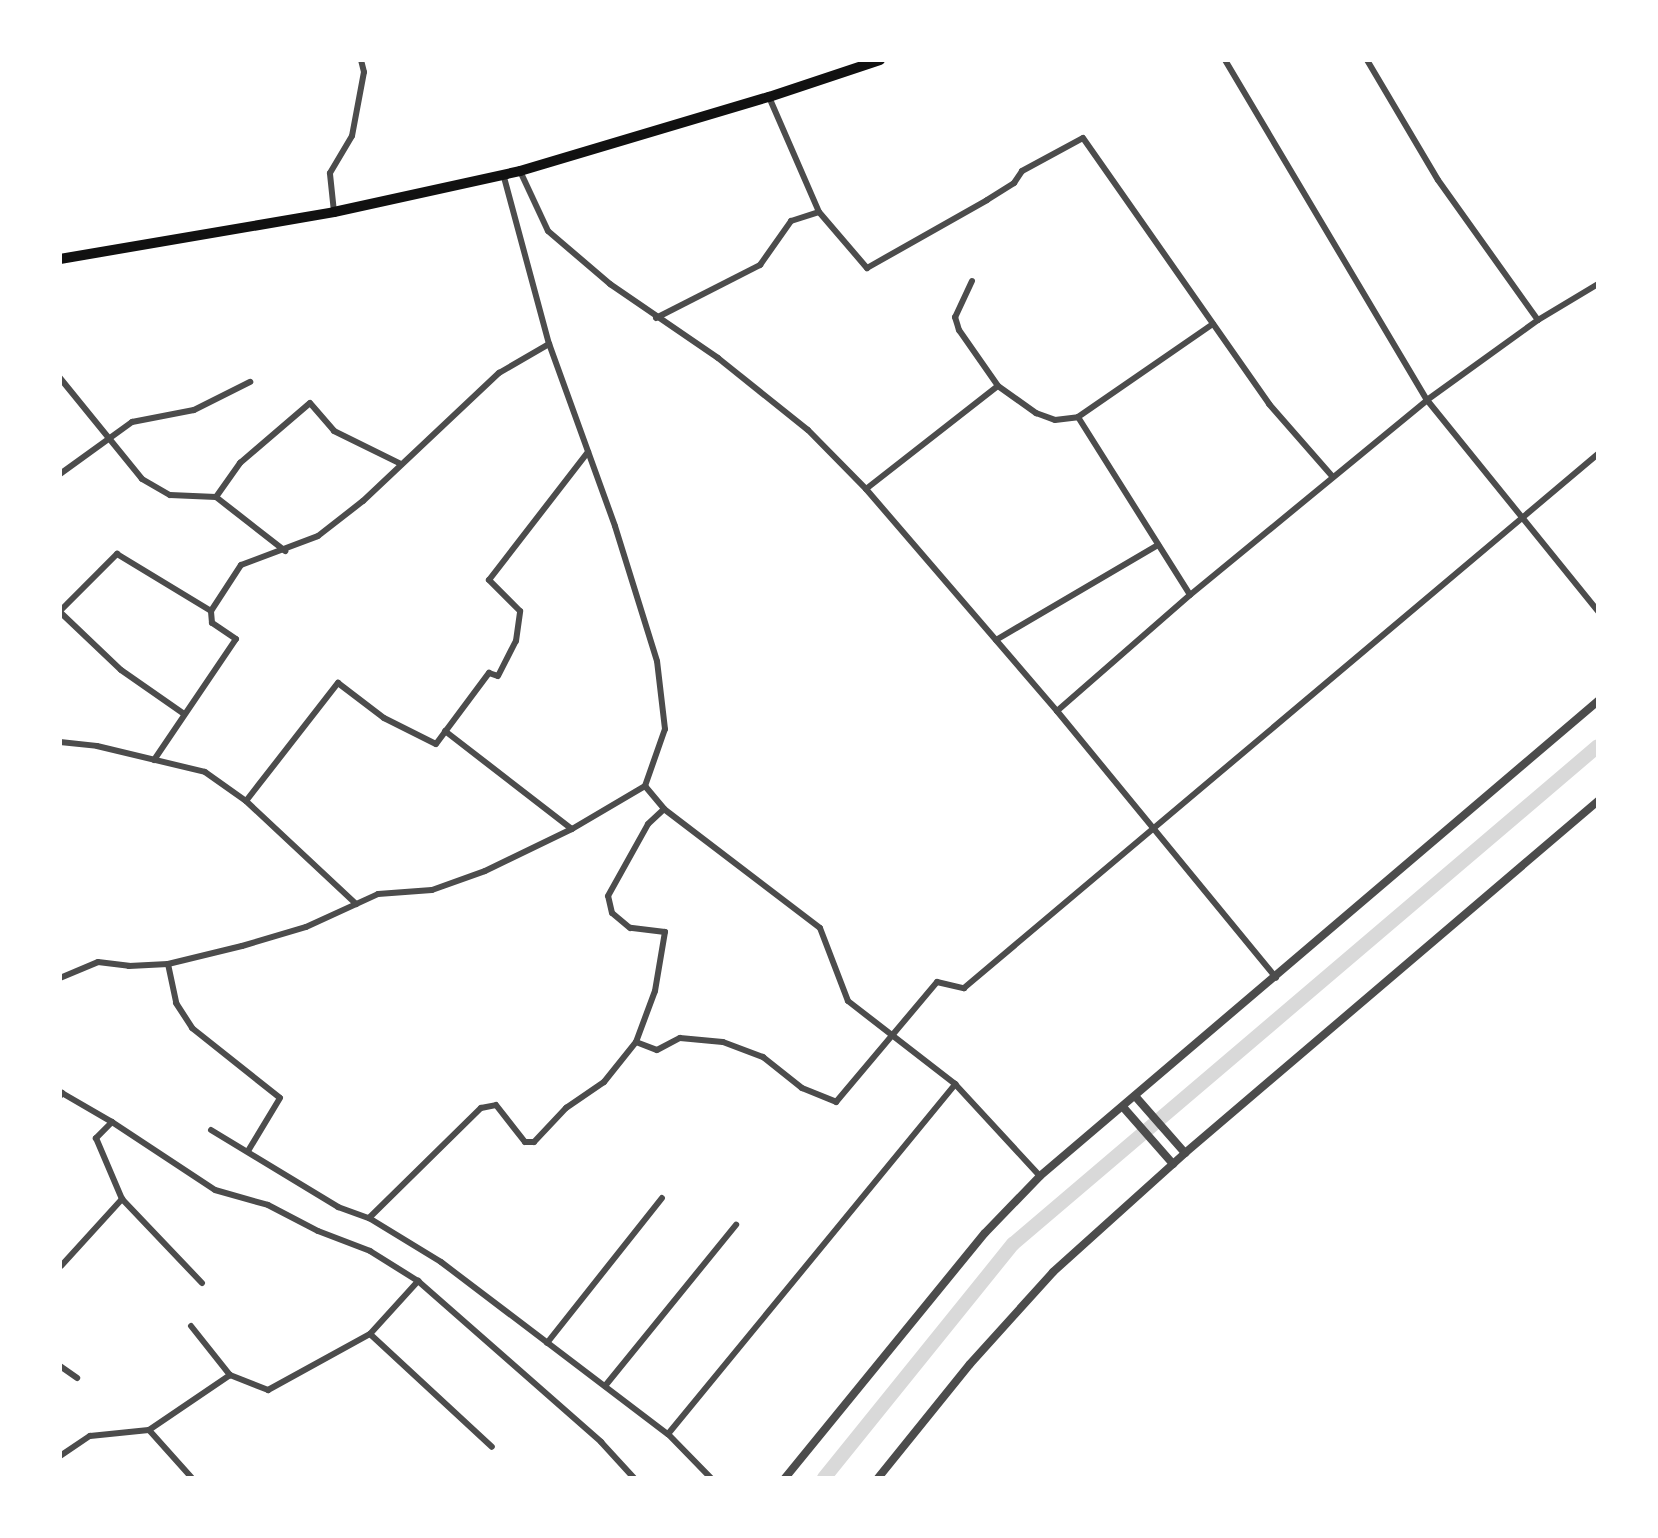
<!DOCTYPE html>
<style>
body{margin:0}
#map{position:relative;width:1658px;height:1538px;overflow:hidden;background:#fff;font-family:Cabin,sans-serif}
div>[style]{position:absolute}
.canal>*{height:14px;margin:-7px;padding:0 7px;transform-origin:7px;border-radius:7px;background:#d9d9d9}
.minor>*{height:6px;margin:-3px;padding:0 3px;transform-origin:3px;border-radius:3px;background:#4c4c4c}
.tertiary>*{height:8px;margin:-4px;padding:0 4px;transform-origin:4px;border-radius:4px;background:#4c4c4c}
.primary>*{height:10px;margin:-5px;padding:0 5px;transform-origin:5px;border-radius:5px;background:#111}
span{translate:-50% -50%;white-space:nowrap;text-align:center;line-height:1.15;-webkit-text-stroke:6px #fff;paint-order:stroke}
.frame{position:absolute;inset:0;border:62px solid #fff;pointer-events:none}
</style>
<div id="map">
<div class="canal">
<i style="left:824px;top:1478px;width:301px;rotate:-51.1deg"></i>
<i style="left:1013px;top:1244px;width:768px;rotate:-40.41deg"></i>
</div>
<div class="minor">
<i style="left:1225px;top:60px;width:395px;rotate:59.3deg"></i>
<i style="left:1427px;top:400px;width:272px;rotate:51deg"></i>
<i style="left:1367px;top:60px;width:139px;rotate:59.4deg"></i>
<i style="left:1438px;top:180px;width:172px;rotate:54.5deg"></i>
<i style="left:769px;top:97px;width:125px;rotate:66.5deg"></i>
<i style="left:819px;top:212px;width:74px;rotate:49.4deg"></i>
<i style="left:867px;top:268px;width:138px;rotate:-29.5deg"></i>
<i style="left:987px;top:200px;width:32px;rotate:-32deg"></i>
<i style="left:1014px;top:183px;width:14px;rotate:-56deg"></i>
<i style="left:1022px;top:171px;width:69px;rotate:-28.4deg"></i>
<i style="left:1083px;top:138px;width:325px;rotate:55deg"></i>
<i style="left:1269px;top:404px;width:96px;rotate:48.8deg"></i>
<i style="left:520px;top:171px;width:66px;rotate:65deg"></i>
<i style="left:548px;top:231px;width:82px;rotate:40.5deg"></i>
<i style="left:610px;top:284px;width:131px;rotate:34.4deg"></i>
<i style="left:718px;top:358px;width:115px;rotate:38.7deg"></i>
<i style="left:808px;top:430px;width:83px;rotate:45.5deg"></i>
<i style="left:866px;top:489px;width:293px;rotate:49.3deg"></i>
<i style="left:1057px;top:711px;width:345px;rotate:50.6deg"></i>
<i style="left:334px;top:212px;width:39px;rotate:-96deg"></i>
<i style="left:330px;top:173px;width:43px;rotate:-59.3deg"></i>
<i style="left:352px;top:136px;width:65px;rotate:-79.4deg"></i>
<i style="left:364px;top:72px;width:12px;rotate:-104deg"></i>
<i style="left:972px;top:281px;width:40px;rotate:115deg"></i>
<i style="left:955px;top:317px;width:14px;rotate:73deg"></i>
<i style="left:959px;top:330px;width:68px;rotate:55.1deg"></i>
<i style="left:998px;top:386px;width:47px;rotate:35.4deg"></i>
<i style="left:1036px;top:413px;width:20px;rotate:20deg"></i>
<i style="left:1055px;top:420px;width:23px;rotate:-7deg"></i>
<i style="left:1078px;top:417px;width:164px;rotate:-34.6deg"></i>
<i style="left:656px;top:318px;width:117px;rotate:-27deg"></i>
<i style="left:760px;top:265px;width:54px;rotate:-54.8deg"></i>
<i style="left:791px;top:221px;width:29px;rotate:-18deg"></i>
<i style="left:60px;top:378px;width:130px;rotate:50.9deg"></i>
<i style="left:142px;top:479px;width:32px;rotate:30deg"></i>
<i style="left:170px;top:495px;width:46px;rotate:2.5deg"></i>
<i style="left:216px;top:497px;width:88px;rotate:38deg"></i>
<i style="left:1078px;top:417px;width:210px;rotate:57.8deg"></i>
<i style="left:60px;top:474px;width:89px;rotate:-35.8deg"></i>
<i style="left:132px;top:422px;width:63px;rotate:-11deg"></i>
<i style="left:194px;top:410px;width:63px;rotate:-26.6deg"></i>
<i style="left:866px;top:489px;width:167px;rotate:-38deg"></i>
<i style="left:216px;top:497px;width:42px;rotate:-54.8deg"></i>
<i style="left:240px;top:463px;width:92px;rotate:-40.6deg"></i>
<i style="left:310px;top:403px;width:37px;rotate:49deg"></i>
<i style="left:334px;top:431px;width:75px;rotate:26.2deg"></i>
<i style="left:60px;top:611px;width:81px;rotate:-45deg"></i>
<i style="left:117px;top:554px;width:110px;rotate:31.2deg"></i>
<i style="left:60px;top:612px;width:84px;rotate:43.6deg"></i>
<i style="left:121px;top:670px;width:77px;rotate:34.9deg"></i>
<i style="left:996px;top:640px;width:188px;rotate:-30.4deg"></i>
<i style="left:1057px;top:711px;width:176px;rotate:-41.1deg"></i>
<i style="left:1190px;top:595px;width:307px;rotate:-39.4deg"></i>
<i style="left:1427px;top:400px;width:137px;rotate:-35.8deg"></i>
<i style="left:1538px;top:320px;width:70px;rotate:-31deg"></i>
<i style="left:445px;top:731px;width:160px;rotate:37.7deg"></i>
<i style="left:60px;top:742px;width:37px;rotate:6deg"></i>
<i style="left:97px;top:746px;width:111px;rotate:13.5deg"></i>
<i style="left:205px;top:772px;width:50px;rotate:35.3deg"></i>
<i style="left:246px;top:801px;width:151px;rotate:43.1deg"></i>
<i style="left:154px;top:760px;width:146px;rotate:-55.9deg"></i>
<i style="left:236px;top:639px;width:29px;rotate:-146deg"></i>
<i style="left:212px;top:623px;width:12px;rotate:-95deg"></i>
<i style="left:211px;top:611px;width:55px;rotate:-56.9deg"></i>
<i style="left:241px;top:565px;width:82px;rotate:-20.6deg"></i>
<i style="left:318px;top:536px;width:57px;rotate:-37.9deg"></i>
<i style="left:363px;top:501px;width:187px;rotate:-43.3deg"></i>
<i style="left:499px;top:373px;width:58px;rotate:-30.1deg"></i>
<i style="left:645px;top:786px;width:30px;rotate:50deg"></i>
<i style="left:664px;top:809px;width:196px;rotate:37.3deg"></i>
<i style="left:820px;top:928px;width:78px;rotate:69deg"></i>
<i style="left:848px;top:1001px;width:135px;rotate:37.8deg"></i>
<i style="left:955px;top:1084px;width:125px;rotate:47.3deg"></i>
<i style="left:246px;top:801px;width:150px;rotate:-52.1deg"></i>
<i style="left:338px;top:683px;width:58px;rotate:37.3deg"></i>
<i style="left:384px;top:718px;width:58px;rotate:26.6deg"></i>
<i style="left:436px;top:744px;width:89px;rotate:-53.3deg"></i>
<i style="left:489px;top:673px;width:9px;rotate:18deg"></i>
<i style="left:498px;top:676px;width:39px;rotate:-63deg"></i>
<i style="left:516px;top:641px;width:30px;rotate:-82deg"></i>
<i style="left:520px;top:611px;width:44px;rotate:-135deg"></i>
<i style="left:489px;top:580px;width:162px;rotate:-52.3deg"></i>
<i style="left:168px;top:964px;width:40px;rotate:78deg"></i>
<i style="left:176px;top:1003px;width:30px;rotate:57deg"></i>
<i style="left:192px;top:1028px;width:112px;rotate:38.5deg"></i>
<i style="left:280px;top:1098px;width:62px;rotate:121.1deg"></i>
<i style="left:60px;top:978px;width:41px;rotate:-22.8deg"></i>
<i style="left:98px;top:962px;width:31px;rotate:7deg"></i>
<i style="left:129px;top:966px;width:39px;rotate:-3deg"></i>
<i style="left:168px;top:964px;width:76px;rotate:-13.7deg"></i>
<i style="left:242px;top:946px;width:67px;rotate:-16.5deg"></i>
<i style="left:306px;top:927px;width:79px;rotate:-24.6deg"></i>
<i style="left:378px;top:894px;width:54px;rotate:-4.2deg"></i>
<i style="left:432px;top:890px;width:56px;rotate:-19.7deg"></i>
<i style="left:485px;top:871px;width:97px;rotate:-25.8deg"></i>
<i style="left:572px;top:829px;width:85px;rotate:-30.5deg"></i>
<i style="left:645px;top:786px;width:60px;rotate:-70.7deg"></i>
<i style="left:665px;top:729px;width:68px;rotate:-96.7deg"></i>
<i style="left:657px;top:661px;width:141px;rotate:-107.3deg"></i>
<i style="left:615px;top:526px;width:194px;rotate:-109.9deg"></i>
<i style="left:549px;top:344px;width:176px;rotate:-105.1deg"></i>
<i style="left:636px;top:1042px;width:22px;rotate:21deg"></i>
<i style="left:657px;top:1050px;width:26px;rotate:-28deg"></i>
<i style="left:680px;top:1038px;width:43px;rotate:5.3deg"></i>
<i style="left:723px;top:1042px;width:43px;rotate:20.6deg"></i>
<i style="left:763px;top:1057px;width:50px;rotate:38.5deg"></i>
<i style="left:802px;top:1088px;width:37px;rotate:22deg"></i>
<i style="left:836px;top:1102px;width:157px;rotate:-49.9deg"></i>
<i style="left:937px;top:982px;width:28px;rotate:13deg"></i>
<i style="left:964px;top:988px;width:829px;rotate:-40.11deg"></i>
<i style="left:60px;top:1096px;width:4px;rotate:-56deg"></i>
<i style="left:62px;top:1093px;width:58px;rotate:30.1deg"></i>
<i style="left:112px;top:1122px;width:123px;rotate:33.4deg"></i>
<i style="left:215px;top:1190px;width:55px;rotate:15.8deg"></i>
<i style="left:268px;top:1205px;width:56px;rotate:27.5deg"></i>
<i style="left:318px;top:1231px;width:56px;rotate:21deg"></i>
<i style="left:370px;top:1251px;width:57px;rotate:32deg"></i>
<i style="left:418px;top:1281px;width:244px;rotate:41.3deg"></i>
<i style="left:601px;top:1442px;width:49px;rotate:47.5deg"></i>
<i style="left:112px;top:1122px;width:23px;rotate:135deg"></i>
<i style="left:96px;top:1138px;width:66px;rotate:66.9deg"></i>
<i style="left:122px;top:1199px;width:116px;rotate:46.4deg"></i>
<i style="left:211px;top:1130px;width:149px;rotate:31.2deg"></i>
<i style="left:338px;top:1207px;width:33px;rotate:20deg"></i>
<i style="left:369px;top:1218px;width:84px;rotate:31.4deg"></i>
<i style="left:441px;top:1262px;width:285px;rotate:37.2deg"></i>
<i style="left:668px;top:1434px;width:62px;rotate:45.7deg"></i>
<i style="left:369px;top:1218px;width:157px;rotate:-44.5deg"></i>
<i style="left:481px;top:1108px;width:15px;rotate:-11deg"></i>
<i style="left:496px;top:1105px;width:47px;rotate:51.9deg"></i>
<i style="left:525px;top:1142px;width:9px"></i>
<i style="left:534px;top:1142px;width:47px;rotate:-46.7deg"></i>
<i style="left:566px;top:1108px;width:46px;rotate:-34.4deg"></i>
<i style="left:604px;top:1082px;width:51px;rotate:-51.3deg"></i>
<i style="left:636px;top:1042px;width:54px;rotate:-69.6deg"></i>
<i style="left:655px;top:991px;width:60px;rotate:-80.4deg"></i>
<i style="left:665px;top:932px;width:35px;rotate:-173deg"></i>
<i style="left:630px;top:928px;width:23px;rotate:-140deg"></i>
<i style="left:612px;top:913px;width:17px;rotate:-103deg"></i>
<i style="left:608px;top:896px;width:82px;rotate:-60.9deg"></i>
<i style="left:648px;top:824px;width:22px;rotate:-43deg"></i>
<i style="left:61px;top:1266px;width:91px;rotate:-47.7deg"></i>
<i style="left:191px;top:1326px;width:63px;rotate:51.5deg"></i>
<i style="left:370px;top:1334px;width:166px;rotate:42.8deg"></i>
<i style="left:547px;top:1343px;width:185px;rotate:-51.6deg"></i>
<i style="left:60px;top:1366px;width:21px;rotate:35deg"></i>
<i style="left:605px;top:1386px;width:208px;rotate:-50.9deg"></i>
<i style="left:149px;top:1430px;width:64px;rotate:48.1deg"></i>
<i style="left:668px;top:1434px;width:453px;rotate:-50.6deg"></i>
<i style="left:60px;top:1456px;width:36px;rotate:-34deg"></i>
<i style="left:90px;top:1436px;width:59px;rotate:-5.8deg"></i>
<i style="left:149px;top:1430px;width:98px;rotate:-34.2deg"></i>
<i style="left:230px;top:1375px;width:41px;rotate:21.5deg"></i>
<i style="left:268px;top:1390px;width:116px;rotate:-28.8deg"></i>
<i style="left:370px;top:1334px;width:72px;rotate:-47.8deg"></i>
</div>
<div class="tertiary">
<i style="left:1135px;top:1096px;width:76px;rotate:48.7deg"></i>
<i style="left:1123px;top:1107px;width:76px;rotate:48.7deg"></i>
<i style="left:785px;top:1478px;width:316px;rotate:-50.8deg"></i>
<i style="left:985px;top:1233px;width:79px;rotate:-46deg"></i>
<i style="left:1040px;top:1176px;width:733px;rotate:-40.41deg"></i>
<i style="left:878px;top:1478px;width:146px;rotate:-51.1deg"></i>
<i style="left:970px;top:1364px;width:124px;rotate:-47.9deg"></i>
<i style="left:1053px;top:1272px;width:178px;rotate:-42deg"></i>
<i style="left:1185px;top:1153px;width:543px;rotate:-40.44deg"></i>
</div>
<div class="primary">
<i style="left:60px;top:259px;width:278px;rotate:-9.7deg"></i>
<i style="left:334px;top:212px;width:190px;rotate:-12.4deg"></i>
<i style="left:520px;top:171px;width:260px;rotate:-16.6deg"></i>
<i style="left:769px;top:97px;width:117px;rotate:-18.4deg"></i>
</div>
<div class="frame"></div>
</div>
